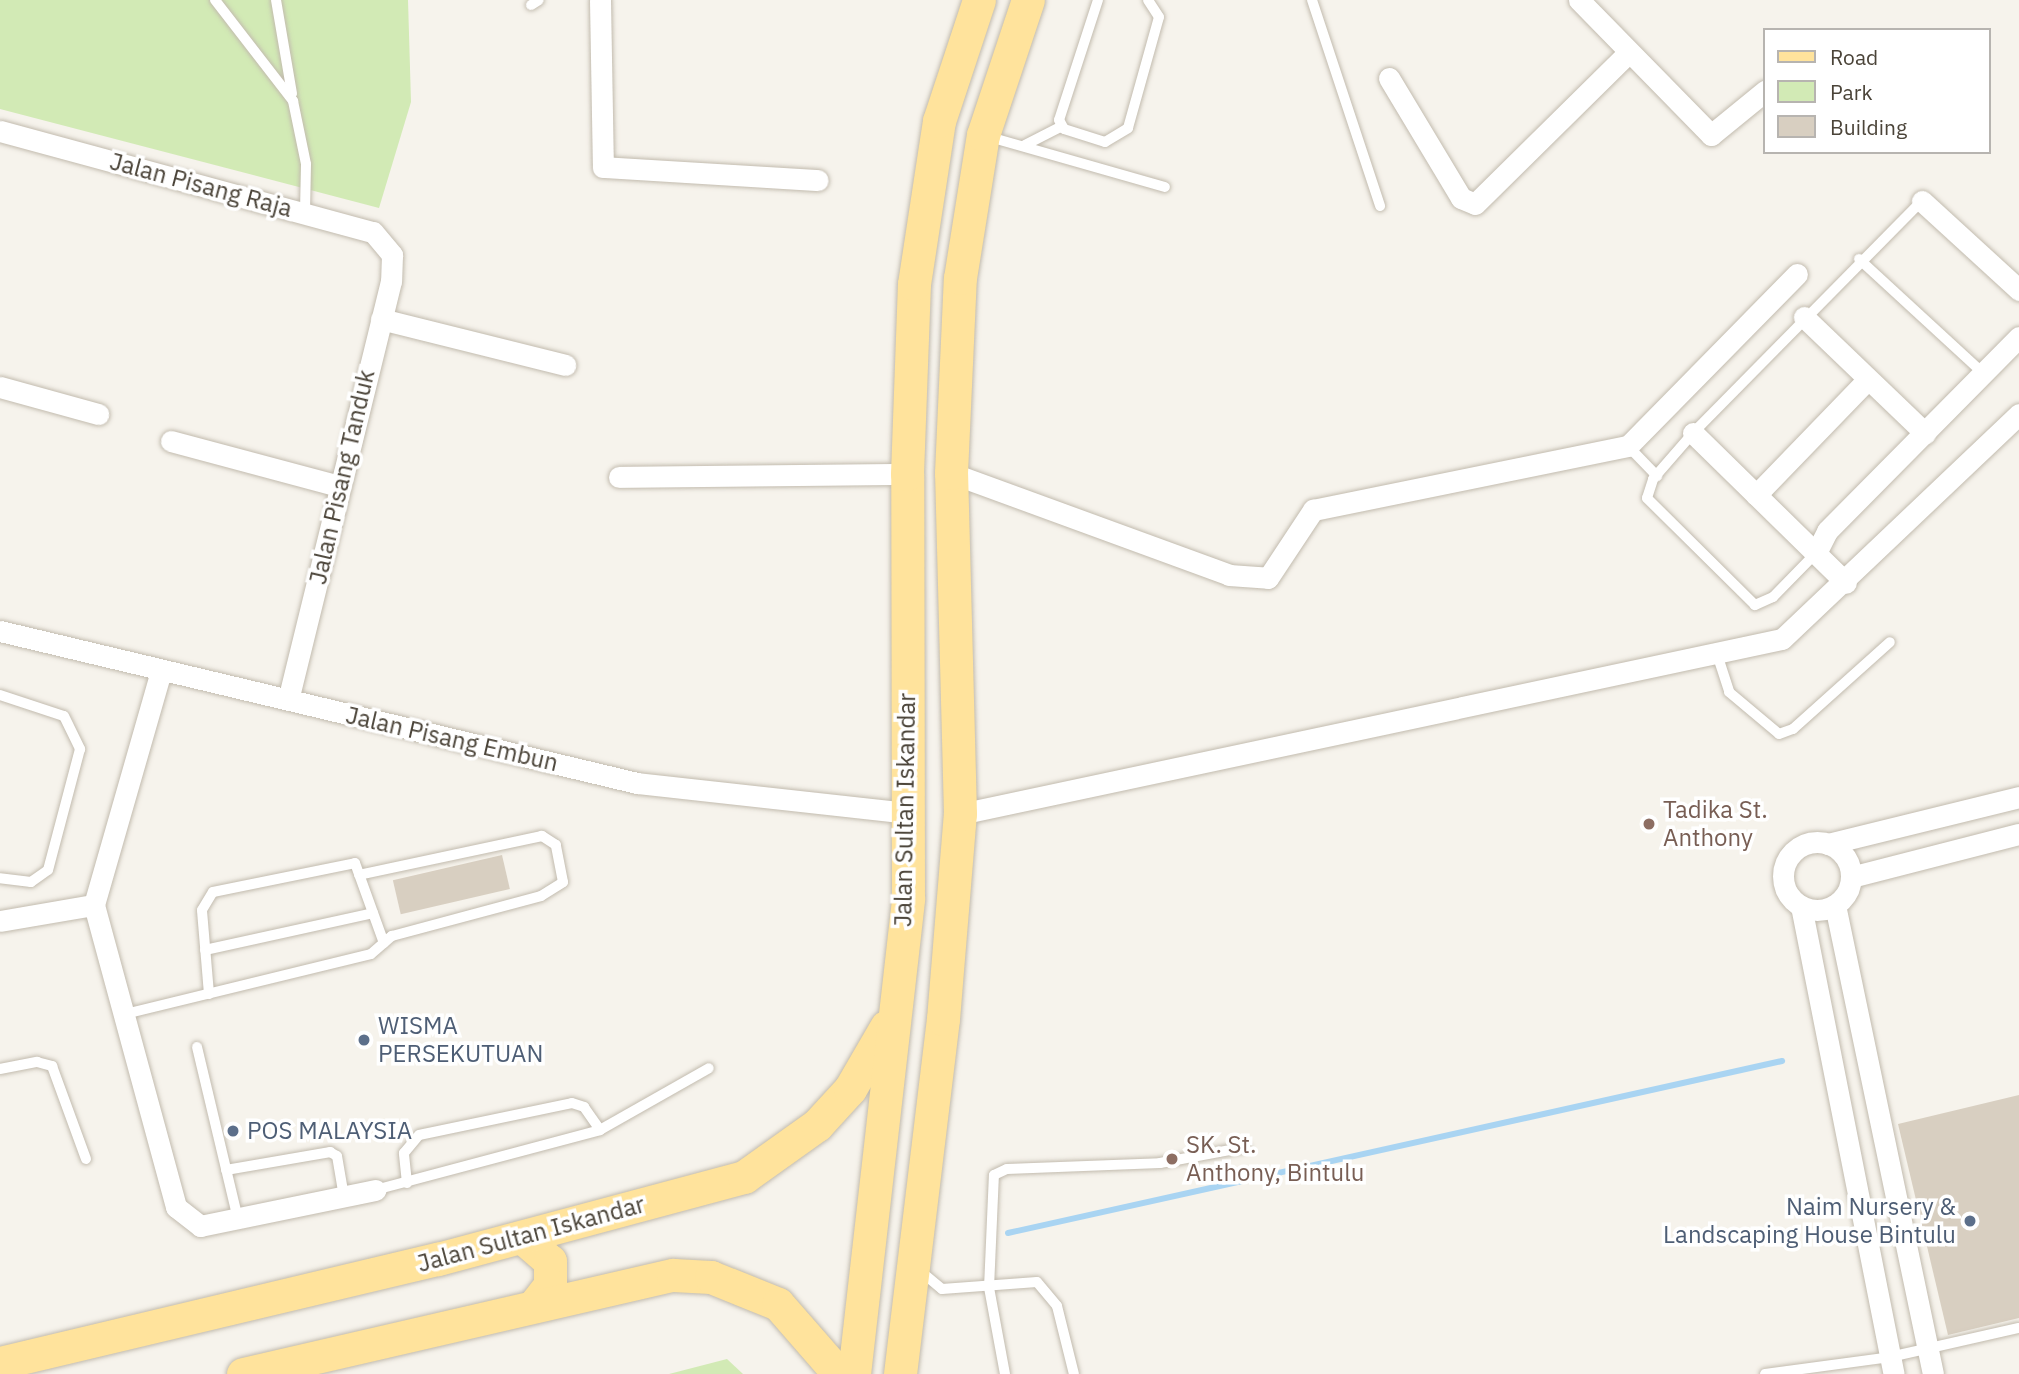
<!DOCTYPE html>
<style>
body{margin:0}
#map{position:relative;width:2019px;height:1374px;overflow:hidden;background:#f6f3ec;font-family:"IBM Plex Sans",sans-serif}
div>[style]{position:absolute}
.green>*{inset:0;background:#d2eab5}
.stream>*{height:6px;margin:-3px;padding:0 3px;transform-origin:3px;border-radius:3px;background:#a9d4f2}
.building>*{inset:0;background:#d8cfc1;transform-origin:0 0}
.roads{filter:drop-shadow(0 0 2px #c2bbae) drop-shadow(0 0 2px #c2bbae)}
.service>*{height:10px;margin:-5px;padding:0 5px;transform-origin:5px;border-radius:5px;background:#fff}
.minor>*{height:21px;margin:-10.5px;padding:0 10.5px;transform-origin:10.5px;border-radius:10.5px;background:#fff}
.minor>.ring{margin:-10.5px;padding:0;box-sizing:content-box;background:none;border:21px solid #fff;border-radius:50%}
.primary>*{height:33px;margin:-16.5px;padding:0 16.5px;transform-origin:16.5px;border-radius:16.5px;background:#ffe39c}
.dots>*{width:19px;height:19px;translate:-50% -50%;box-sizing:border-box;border:4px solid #fff;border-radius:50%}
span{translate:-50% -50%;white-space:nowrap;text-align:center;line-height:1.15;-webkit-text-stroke:7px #fff;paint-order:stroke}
.street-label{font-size:24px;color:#4b4439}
.education-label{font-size:24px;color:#785e54}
.left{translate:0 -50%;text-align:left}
.service-label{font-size:24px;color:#4e5e75}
.right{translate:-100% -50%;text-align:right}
.legend{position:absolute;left:1763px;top:28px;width:228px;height:126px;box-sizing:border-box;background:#fff;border:2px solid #b7b4b0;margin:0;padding:9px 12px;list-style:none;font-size:21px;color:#4b4439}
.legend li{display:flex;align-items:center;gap:14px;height:35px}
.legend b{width:35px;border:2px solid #b7b4b0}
</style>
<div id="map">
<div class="green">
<i style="clip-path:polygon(0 0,408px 0,411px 102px,379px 208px,0 109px)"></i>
<i style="clip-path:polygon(727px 1359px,743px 1374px,669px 1374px)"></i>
</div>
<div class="stream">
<i style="left:1008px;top:1233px;width:793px;rotate:-12.53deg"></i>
</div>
<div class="building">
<i style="left:502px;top:855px;width:35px;height:112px;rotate:77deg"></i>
<i style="clip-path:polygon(2019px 1095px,2019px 1318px,1948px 1335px,1898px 1124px)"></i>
</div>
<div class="roads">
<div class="service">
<i style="left:215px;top:0;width:128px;rotate:52.3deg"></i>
<i style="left:293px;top:101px;width:64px;rotate:78.3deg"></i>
<i style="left:306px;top:164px;width:48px;rotate:91.2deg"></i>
<i style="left:276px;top:0;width:95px;rotate:80.3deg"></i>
<i style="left:1098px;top:0;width:126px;rotate:108deg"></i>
<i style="left:1059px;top:120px;width:10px;rotate:61deg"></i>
<i style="left:1064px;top:129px;width:43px;rotate:17.6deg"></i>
<i style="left:1105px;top:142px;width:27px;rotate:-31deg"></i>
<i style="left:1128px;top:128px;width:115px;rotate:-74.4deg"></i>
<i style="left:1159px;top:17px;width:20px;rotate:-123deg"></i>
<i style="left:1312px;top:0;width:217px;rotate:71.7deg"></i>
<i style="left:531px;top:5px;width:9px;rotate:-32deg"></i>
<i style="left:986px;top:136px;width:186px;rotate:15.9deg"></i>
<i style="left:1025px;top:145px;width:39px;rotate:-27deg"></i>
<i style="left:1859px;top:259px;width:168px;rotate:42.6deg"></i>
<i style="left:1628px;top:446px;width:42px;rotate:46deg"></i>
<i style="left:1816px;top:553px;width:62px;rotate:134.3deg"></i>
<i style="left:1773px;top:597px;width:20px;rotate:156deg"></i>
<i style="left:1755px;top:605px;width:152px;rotate:-135.3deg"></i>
<i style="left:1647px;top:498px;width:20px;rotate:-72deg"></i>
<i style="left:1653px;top:479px;width:61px;rotate:-49deg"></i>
<i style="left:1693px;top:433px;width:326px;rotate:-45.4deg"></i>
<i style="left:1717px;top:654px;width:40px;rotate:72deg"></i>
<i style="left:1729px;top:692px;width:65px;rotate:40deg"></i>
<i style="left:1779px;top:734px;width:15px;rotate:-20deg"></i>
<i style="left:1793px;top:729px;width:130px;rotate:-41.9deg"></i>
<i style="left:0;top:695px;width:67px;rotate:18.2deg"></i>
<i style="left:64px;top:716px;width:37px;rotate:64deg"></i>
<i style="left:80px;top:749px;width:125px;rotate:104.8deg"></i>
<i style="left:48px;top:870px;width:21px;rotate:145deg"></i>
<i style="left:31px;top:882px;width:31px;rotate:-173deg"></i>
<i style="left:205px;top:950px;width:172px;rotate:-12.4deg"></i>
<i style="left:209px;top:994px;width:84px;rotate:-94.8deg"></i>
<i style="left:202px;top:910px;width:21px;rotate:-59deg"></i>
<i style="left:213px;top:892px;width:145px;rotate:-11.5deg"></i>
<i style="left:355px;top:863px;width:85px;rotate:70.1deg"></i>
<i style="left:121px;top:1015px;width:257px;rotate:-13.7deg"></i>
<i style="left:371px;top:954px;width:28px;rotate:-41deg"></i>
<i style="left:392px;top:936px;width:154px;rotate:-15deg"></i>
<i style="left:541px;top:896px;width:26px;rotate:-32deg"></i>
<i style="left:563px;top:882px;width:38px;rotate:-101deg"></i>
<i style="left:556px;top:845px;width:17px;rotate:-147deg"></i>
<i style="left:542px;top:836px;width:187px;rotate:168deg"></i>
<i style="left:197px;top:1047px;width:177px;rotate:76.6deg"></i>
<i style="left:0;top:1069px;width:38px;rotate:-11deg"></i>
<i style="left:37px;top:1062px;width:16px;rotate:15deg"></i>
<i style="left:52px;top:1066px;width:99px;rotate:69.9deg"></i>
<i style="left:226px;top:1170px;width:106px;rotate:-9.8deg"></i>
<i style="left:330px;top:1152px;width:8px;rotate:30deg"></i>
<i style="left:337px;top:1156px;width:42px;rotate:80.3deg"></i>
<i style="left:407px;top:1183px;width:30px;rotate:-96deg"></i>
<i style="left:404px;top:1153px;width:23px;rotate:-50deg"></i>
<i style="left:419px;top:1135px;width:156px;rotate:-11.8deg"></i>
<i style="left:572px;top:1103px;width:13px;rotate:18deg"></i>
<i style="left:584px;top:1107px;width:28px;rotate:55deg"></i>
<i style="left:375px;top:1190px;width:233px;rotate:-14.9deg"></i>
<i style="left:600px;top:1130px;width:125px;rotate:-29.6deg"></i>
<i style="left:918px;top:1269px;width:31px;rotate:40deg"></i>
<i style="left:942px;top:1289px;width:95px;rotate:-4.2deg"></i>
<i style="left:1037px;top:1282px;width:31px;rotate:50deg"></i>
<i style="left:1057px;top:1306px;width:70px;rotate:76deg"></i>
<i style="left:1005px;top:1374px;width:87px;rotate:-100.5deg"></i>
<i style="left:989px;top:1288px;width:113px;rotate:-87.5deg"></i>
<i style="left:994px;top:1175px;width:14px;rotate:-25deg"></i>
<i style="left:1007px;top:1169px;width:153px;rotate:-2.2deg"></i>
<i style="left:1160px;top:1163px;width:87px;rotate:-10.5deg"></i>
<i style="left:1765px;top:1374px;width:126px;rotate:-7.7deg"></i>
<i style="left:1890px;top:1357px;width:132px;rotate:-12.7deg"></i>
</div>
<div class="minor">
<i style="left:600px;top:0;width:167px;rotate:89deg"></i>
<i style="left:603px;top:167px;width:215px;rotate:3.5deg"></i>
<i style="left:1579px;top:0;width:189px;rotate:45.6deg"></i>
<i style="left:1711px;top:135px;width:70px;rotate:-39.2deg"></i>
<i style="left:1389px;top:78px;width:140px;rotate:59deg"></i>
<i style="left:1461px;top:198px;width:15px;rotate:23deg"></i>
<i style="left:1475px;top:204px;width:216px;rotate:-44.6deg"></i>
<i style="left:0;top:131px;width:386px;rotate:15.2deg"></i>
<i style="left:373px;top:232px;width:30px;rotate:50deg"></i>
<i style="left:392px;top:255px;width:26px;rotate:92deg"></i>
<i style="left:391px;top:281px;width:431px;rotate:103.8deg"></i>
<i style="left:1922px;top:201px;width:132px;rotate:42.5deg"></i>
<i style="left:1804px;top:317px;width:168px;rotate:43.8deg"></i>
<i style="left:381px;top:319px;width:190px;rotate:14deg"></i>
<i style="left:0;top:387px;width:102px;rotate:15.4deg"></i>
<i style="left:1693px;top:433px;width:214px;rotate:44.4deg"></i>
<i style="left:171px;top:441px;width:174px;rotate:15deg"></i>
<i style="left:951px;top:473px;width:296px;rotate:20.1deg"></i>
<i style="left:1229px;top:575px;width:39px;rotate:4deg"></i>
<i style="left:1268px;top:578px;width:82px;rotate:-56.5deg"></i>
<i style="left:1313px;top:510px;width:321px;rotate:-11.5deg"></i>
<i style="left:1628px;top:446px;width:241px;rotate:-45.5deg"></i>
<i style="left:619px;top:477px;width:288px;rotate:-0.6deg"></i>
<i style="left:1756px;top:495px;width:161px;rotate:-46deg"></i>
<i style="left:1816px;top:553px;width:25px;rotate:-63deg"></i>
<i style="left:1827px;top:531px;width:273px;rotate:-45.3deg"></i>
<i style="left:0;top:631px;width:655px;rotate:13.42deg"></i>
<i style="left:637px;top:783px;width:275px;rotate:6.3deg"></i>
<i style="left:161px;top:671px;width:243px;rotate:106deg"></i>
<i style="left:94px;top:905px;width:313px;rotate:74.8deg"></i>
<i style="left:176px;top:1207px;width:31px;rotate:38deg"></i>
<i style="left:200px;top:1226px;width:179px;rotate:-11.6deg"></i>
<i style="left:960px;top:814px;width:840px;rotate:-12.02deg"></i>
<i style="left:1782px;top:639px;width:327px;rotate:-43.5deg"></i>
<i class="ring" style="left:1783px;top:842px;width:47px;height:47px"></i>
<i style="left:1828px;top:844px;width:197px;rotate:-13.8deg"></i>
<i style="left:1851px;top:877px;width:173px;rotate:-14.4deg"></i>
<i style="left:1835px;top:905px;width:479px;rotate:78.2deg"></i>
<i style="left:1801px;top:906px;width:477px;rotate:78.8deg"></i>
<i style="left:0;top:921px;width:95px;rotate:-9.7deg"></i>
</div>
<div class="primary">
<i style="left:522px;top:1237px;width:37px;rotate:41deg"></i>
<i style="left:550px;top:1261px;width:24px;rotate:90deg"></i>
<i style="left:550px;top:1285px;width:24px;rotate:128deg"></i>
<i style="left:0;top:1363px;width:450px;rotate:-13.4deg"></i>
<i style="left:438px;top:1259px;width:317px;rotate:-15deg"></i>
<i style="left:744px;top:1177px;width:90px;rotate:-35.5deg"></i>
<i style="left:817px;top:1125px;width:49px;rotate:-47.5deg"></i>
<i style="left:850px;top:1089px;width:72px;rotate:-59.9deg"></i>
<i style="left:243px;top:1374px;width:441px;rotate:-13deg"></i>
<i style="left:673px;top:1275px;width:38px;rotate:3deg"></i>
<i style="left:711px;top:1277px;width:72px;rotate:21.9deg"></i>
<i style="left:778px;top:1304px;width:93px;rotate:48.9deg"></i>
<i style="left:854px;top:1374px;width:479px;rotate:-83.5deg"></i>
<i style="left:908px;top:898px;width:424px;rotate:-90.1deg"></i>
<i style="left:907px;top:474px;width:190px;rotate:-87.9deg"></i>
<i style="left:914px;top:284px;width:165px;rotate:-81.3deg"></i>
<i style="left:939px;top:121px;width:127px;rotate:-71.7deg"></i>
<i style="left:900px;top:1374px;width:358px;rotate:-83.1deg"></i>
<i style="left:943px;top:1019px;width:206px;rotate:-85.3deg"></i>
<i style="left:960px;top:814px;width:341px;rotate:-91.5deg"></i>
<i style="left:951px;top:473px;width:195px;rotate:-87.4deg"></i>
<i style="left:960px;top:278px;width:145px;rotate:-80.9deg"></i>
<i style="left:983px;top:135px;width:142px;rotate:-71.6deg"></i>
</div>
</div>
<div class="dots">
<i style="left:1649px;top:824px;background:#8d6e63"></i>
<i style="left:364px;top:1040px;background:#5c6f8a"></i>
<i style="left:233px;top:1131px;background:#5c6f8a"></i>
<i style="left:1172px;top:1159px;background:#8d6e63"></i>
<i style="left:1970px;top:1221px;background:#5c6f8a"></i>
</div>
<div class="street-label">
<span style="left:201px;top:185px;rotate:15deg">Jalan Pisang Raja</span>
<span style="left:342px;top:477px;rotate:-77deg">Jalan Pisang Tanduk</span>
<span style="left:452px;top:739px;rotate:13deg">Jalan Pisang Embun</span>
<span style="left:905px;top:810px;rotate:-89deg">Jalan Sultan Iskandar</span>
<span style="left:531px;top:1234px;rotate:-15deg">Jalan Sultan Iskandar</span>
</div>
<div class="education-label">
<span class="left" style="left:1663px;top:824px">Tadika St.<br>Anthony</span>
<span class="left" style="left:1186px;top:1159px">SK. St.<br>Anthony, Bintulu</span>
</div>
<div class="service-label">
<span class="left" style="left:378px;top:1040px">WISMA<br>PERSEKUTUAN</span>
<span class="left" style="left:247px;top:1131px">POS MALAYSIA</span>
<span class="right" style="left:1956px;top:1221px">Naim Nursery &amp;<br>Landscaping House Bintulu</span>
</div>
<ul class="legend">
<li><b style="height:9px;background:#ffe39c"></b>Road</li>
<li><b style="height:19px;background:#d2eab5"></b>Park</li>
<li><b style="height:19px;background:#d8cfc1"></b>Building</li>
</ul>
</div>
